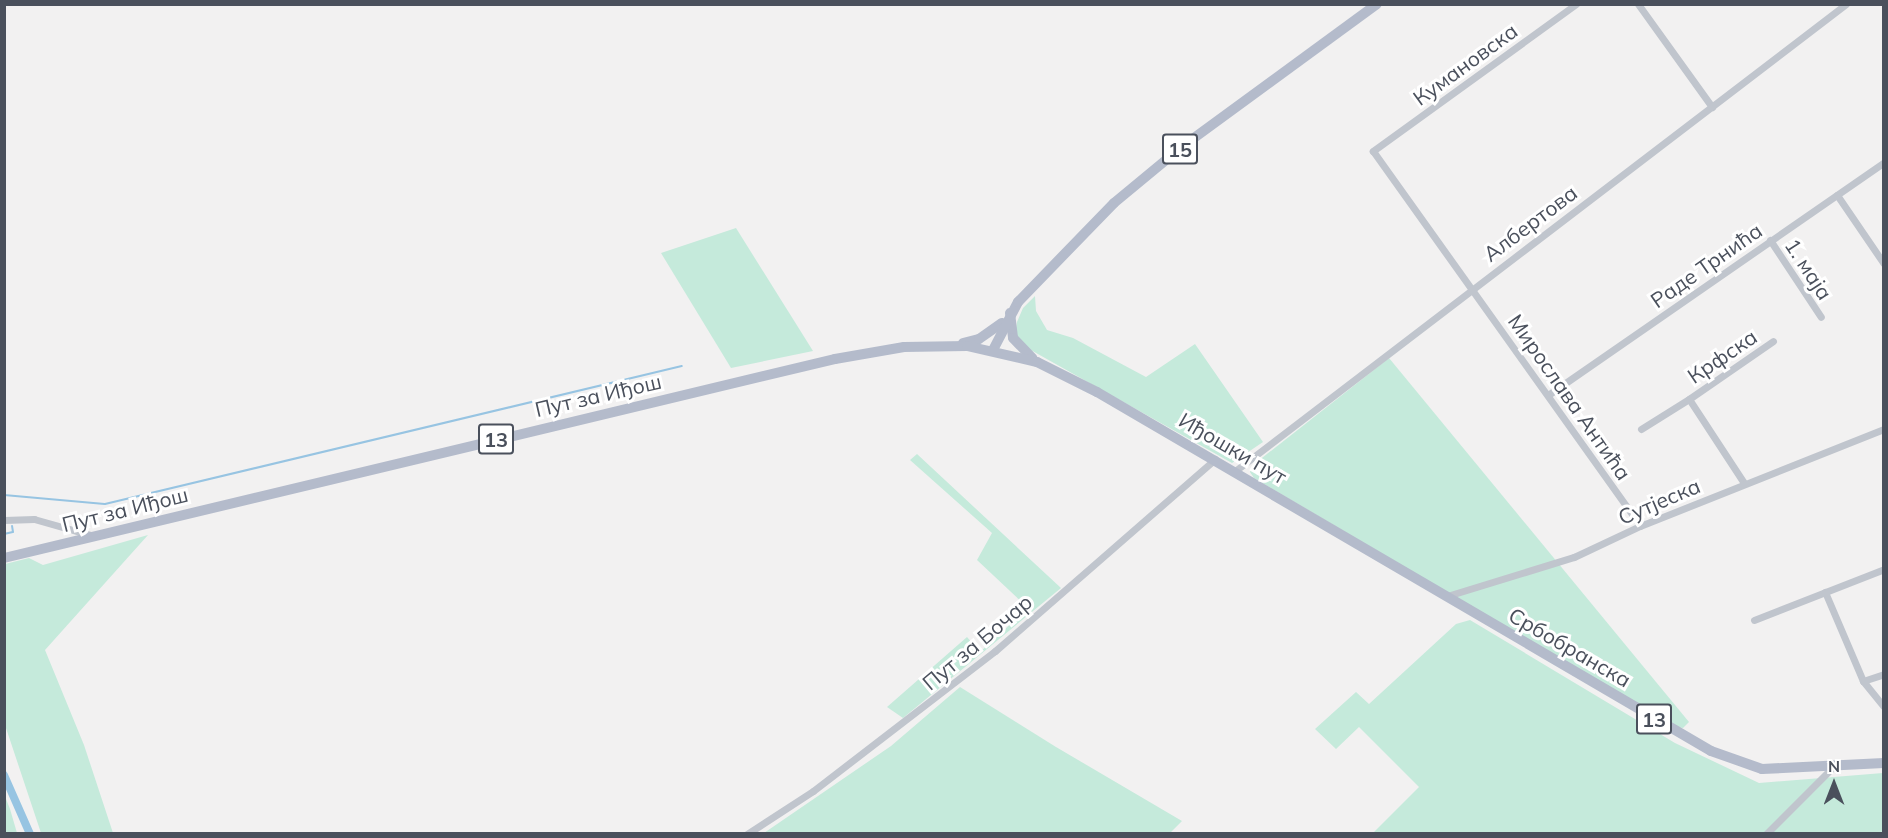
<!DOCTYPE html>
<meta charset="utf-8">
<style>
body{margin:0}
#map{position:relative;width:1888px;height:838px;overflow:hidden;background:#f2f1f1;font-family:Mulish,sans-serif}
div>[style]{position:absolute}
.green>*{inset:0;background:#c5eadb}
.stream>*{height:2px;margin:-1px;padding:0 1px;transform-origin:1px;border-radius:1px;background:#97c4e2}
.canal>*{height:8px;margin:-4px;padding:0 4px;transform-origin:4px;border-radius:4px;background:#97c4e2}
.street>*{height:7px;margin:-3.5px;padding:0 3.5px;transform-origin:3.5px;border-radius:3.5px;background:#c0c5cd}
.primary>*{height:10px;margin:-5px;padding:0 5px;transform-origin:5px;border-radius:5px;background:#b4bbcb}
span{translate:-50% -50%;white-space:nowrap;text-align:center;line-height:1.15;-webkit-text-stroke:6px #fff;paint-order:stroke}
.shield-label span{padding:2px 4px;background:#fff;border:2px solid;border-radius:4px;-webkit-text-stroke-width:0}
.shield-label{font-size:20px;color:#4a505c;font-weight:700}
.street-label{font-size:21px;color:#4a505c}
.frame{position:absolute;inset:0;border:6px solid #4a505c;pointer-events:none}
.north{position:absolute;left:1804px;top:754px;width:60px;height:60px;-webkit-text-stroke:4px #fff;paint-order:stroke;rotate:0deg;font-size:16px;font-weight:700;line-height:24px;text-align:center;color:#4a505c}
.north::after{content:'';display:block;margin:auto;width:21px;height:27px;background:#4a505c;clip-path:polygon(50% 0,100% 100%,50% 72%,0 100%)}
</style>
<div id="map">
<div class="green">
<i style="clip-path:polygon(736px 228px,813px 351px,731px 368px,661px 253px)"></i>
<i style="clip-path:polygon(1035px 296px,1036px 311px,1047px 330px,1073px 338px,1146px 377px,1195px 344px,1263px 442px,1232px 463px,1029px 349px,1015px 334px,1017px 322px,1023px 308px)"></i>
<i style="clip-path:polygon(1389px 358px,1689px 722px,1683px 728px,1675px 727px,1254px 478px,1250px 472px,1253px 465px)"></i>
<i style="clip-path:polygon(917px 454px,1061px 588px,903px 718px,887px 707px,967px 637px,980px 652px,1028px 608px,977px 560px,992px 533px,910px 460px)"></i>
<i style="clip-path:polygon(148px 535px,45px 650px,84px 745px,113px 833px,41px 833px,5px 725px,5px 564px,29px 558px,43px 565px)"></i>
<i style="clip-path:polygon(1470px 620px,1675px 743px,1759px 783px,1883px 773px,1883px 833px,1373px 833px,1419px 787px,1359px 727px,1336px 749px,1315px 729px,1356px 692px,1369px 704px,1456px 624px)"></i>
<i style="clip-path:polygon(960px 687px,1056px 747px,1182px 821px,1169px 834px,764px 833px,891px 746px)"></i>
<i style="clip-path:polygon(4px 794px,10px 809px,17px 833px,5px 833px)"></i>
</div>
<div class="stream">
<i style="left:4px;top:495px;width:101px;rotate:5.1deg"></i>
<i style="left:105px;top:504px;width:593px;rotate:-13.45deg"></i>
<i style="left:4px;top:534px;width:9px;rotate:-13deg"></i>
<i style="left:13px;top:532px;width:6px;rotate:-99deg"></i>
</div>
<div class="canal">
<i style="left:4px;top:775px;width:64px;rotate:66.2deg"></i>
</div>
<div class="street">
<i style="left:1576px;top:4px;width:251px;rotate:144.1deg"></i>
<i style="left:1373px;top:151px;width:460px;rotate:54.5deg"></i>
<i style="left:1638px;top:4px;width:127px;rotate:54.3deg"></i>
<i style="left:1837px;top:195px;width:83px;rotate:55.7deg"></i>
<i style="left:1770px;top:240px;width:92px;rotate:56.5deg"></i>
<i style="left:1548px;top:395px;width:409px;rotate:-34.7deg"></i>
<i style="left:1641px;top:429px;width:57px;rotate:-32deg"></i>
<i style="left:1235px;top:471px;width:769px;rotate:-37.39deg"></i>
<i style="left:1744px;top:483px;width:100px;rotate:-123.2deg"></i>
<i style="left:1689px;top:399px;width:102px;rotate:-34.6deg"></i>
<i style="left:4px;top:520px;width:30px;rotate:-2deg"></i>
<i style="left:34px;top:519px;width:62px;rotate:15.8deg"></i>
<i style="left:1825px;top:592px;width:97px;rotate:66.9deg"></i>
<i style="left:1863px;top:681px;width:33px;rotate:51deg"></i>
<i style="left:1447px;top:596px;width:133px;rotate:-17.1deg"></i>
<i style="left:1574px;top:557px;width:73px;rotate:-25.2deg"></i>
<i style="left:1640px;top:526px;width:263px;rotate:-21.7deg"></i>
<i style="left:1754px;top:620px;width:140px;rotate:-21.4deg"></i>
<i style="left:1863px;top:681px;width:22px;rotate:-18deg"></i>
<i style="left:747px;top:834px;width:79px;rotate:-33.1deg"></i>
<i style="left:813px;top:791px;width:230px;rotate:-37.6deg"></i>
<i style="left:995px;top:651px;width:292px;rotate:-41.1deg"></i>
<i style="left:1766px;top:834px;width:95px;rotate:-45deg"></i>
</div>
<div class="primary">
<i style="left:1010px;top:313px;width:25px;rotate:83deg"></i>
<i style="left:1013px;top:338px;width:28px;rotate:46deg"></i>
<i style="left:963px;top:343px;width:16px;rotate:-14deg"></i>
<i style="left:979px;top:339px;width:28px;rotate:-35deg"></i>
<i style="left:993px;top:350px;width:54px;rotate:-62.5deg"></i>
<i style="left:1018px;top:302px;width:138px;rotate:-45.9deg"></i>
<i style="left:1114px;top:203px;width:89px;rotate:-39.6deg"></i>
<i style="left:1183px;top:146px;width:240px;rotate:-36.2deg"></i>
<i style="left:4px;top:558px;width:854px;rotate:-13.47deg"></i>
<i style="left:835px;top:359px;width:70px;rotate:-9.9deg"></i>
<i style="left:904px;top:347px;width:63px;rotate:-0.9deg"></i>
<i style="left:967px;top:346px;width:72px;rotate:12.9deg"></i>
<i style="left:1037px;top:362px;width:67px;rotate:26.6deg"></i>
<i style="left:1097px;top:392px;width:711px;rotate:30.31deg"></i>
<i style="left:1711px;top:751px;width:54px;rotate:19.4deg"></i>
<i style="left:1762px;top:769px;width:122px;rotate:-2.8deg"></i>
</div>
<div class="shield-label">
<span style="left:1180px;top:149px">15</span>
<span style="left:496px;top:439px">13</span>
<span style="left:1654px;top:719px">13</span>
</div>
<div class="street-label">
<span style="left:1465px;top:64px;rotate:-36deg">Кумановска</span>
<span style="left:1530px;top:223px;rotate:-37deg">Албертова</span>
<span style="left:1706px;top:265px;rotate:-35deg">Раде Трнића</span>
<span style="left:1809px;top:269px;rotate:57deg">1. маја</span>
<span style="left:1722px;top:356px;rotate:-34deg">Крфска</span>
<span style="left:598px;top:395px;rotate:-13deg">Пут за Иђош</span>
<span style="left:1570px;top:397px;rotate:55deg">Мирослава Антића</span>
<span style="left:1233px;top:448px;rotate:30deg">Иђошки пут</span>
<span style="left:1659px;top:501px;rotate:-23deg">Сутјеска</span>
<span style="left:125px;top:509px;rotate:-14deg">Пут за Иђош</span>
<span style="left:977px;top:642px;rotate:-40deg">Пут за Бочар</span>
<span style="left:1570px;top:647px;rotate:30deg">Србобранска</span>
</div>
<div class="frame"></div>
<div class="north">N</div>
</div>
